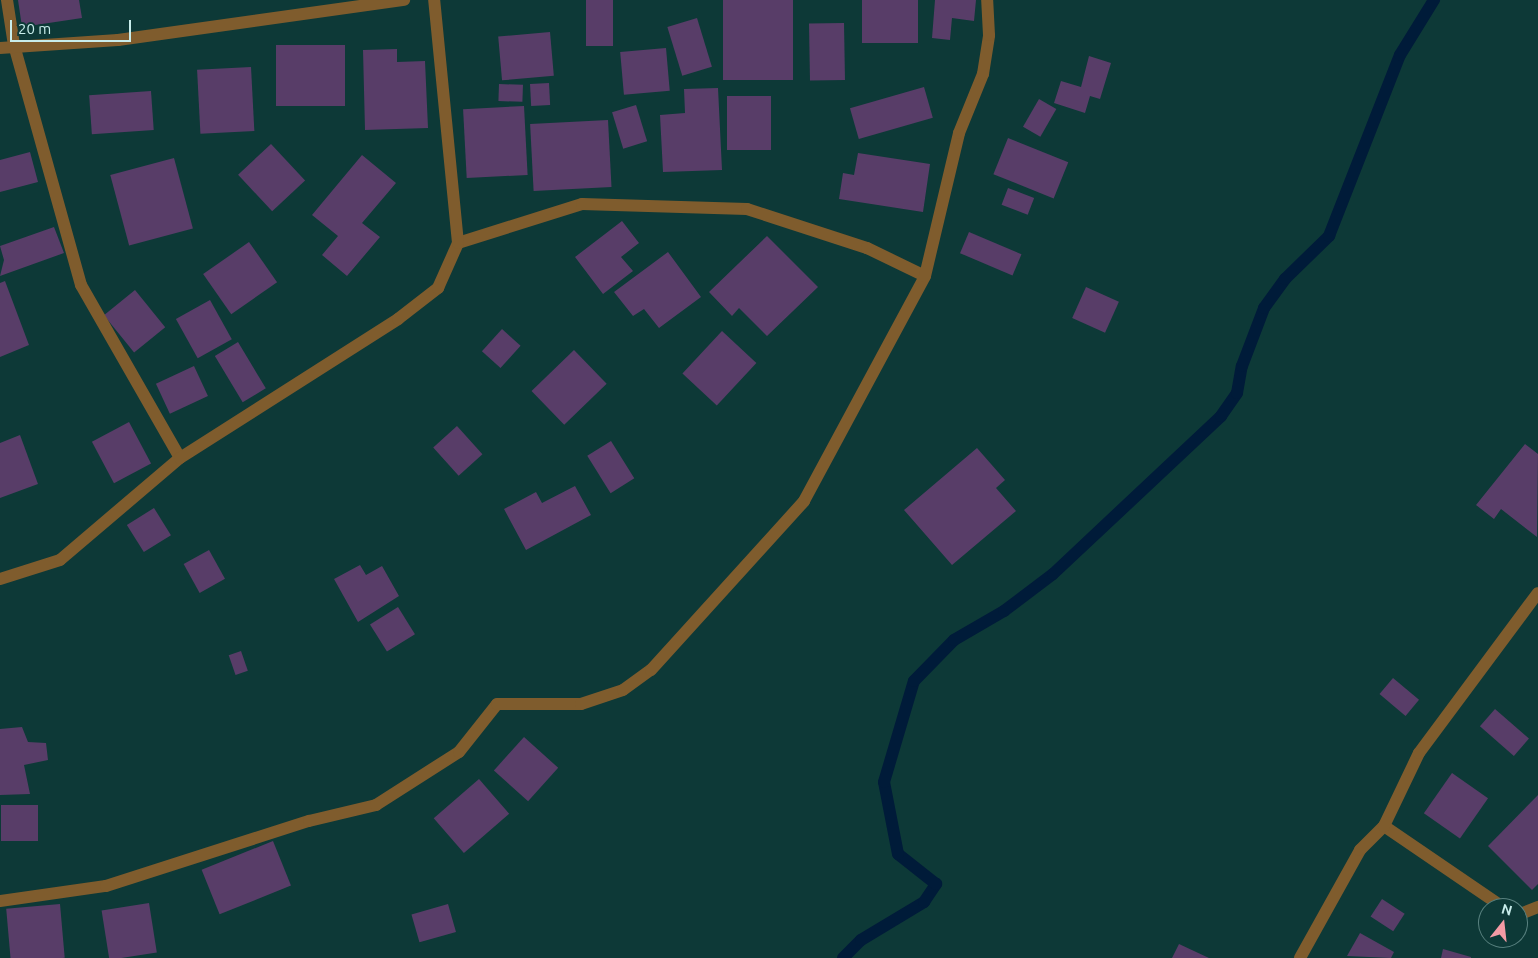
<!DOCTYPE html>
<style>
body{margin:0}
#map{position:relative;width:1538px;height:958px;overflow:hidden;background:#0d3937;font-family:Ubuntu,sans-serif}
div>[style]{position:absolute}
.stream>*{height:12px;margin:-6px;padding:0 6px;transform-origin:6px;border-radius:6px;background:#001b39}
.building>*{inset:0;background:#583d68;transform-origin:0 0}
.minor>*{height:12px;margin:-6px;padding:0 6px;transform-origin:6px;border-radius:6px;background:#7f5c2d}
span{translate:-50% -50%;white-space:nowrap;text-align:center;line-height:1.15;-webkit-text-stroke:5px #0d3937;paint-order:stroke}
.north{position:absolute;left:1478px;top:898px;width:50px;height:50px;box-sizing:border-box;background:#0d3937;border:1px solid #58817f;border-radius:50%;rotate:16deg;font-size:14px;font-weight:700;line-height:20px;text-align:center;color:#c8edeb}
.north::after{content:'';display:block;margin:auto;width:18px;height:22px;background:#f49aa4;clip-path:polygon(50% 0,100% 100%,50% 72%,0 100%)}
.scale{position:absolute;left:10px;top:20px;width:121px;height:22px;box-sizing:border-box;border:2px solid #c8edeb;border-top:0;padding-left:6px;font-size:15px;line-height:18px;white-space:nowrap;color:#c8edeb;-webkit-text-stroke:4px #0d3937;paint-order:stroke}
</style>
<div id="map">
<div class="stream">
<i style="left:843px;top:958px;width:25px;rotate:-45deg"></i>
<i style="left:861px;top:940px;width:74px;rotate:-31.1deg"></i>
<i style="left:924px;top:902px;width:22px;rotate:-56deg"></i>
<i style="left:936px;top:884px;width:48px;rotate:-141.7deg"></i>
<i style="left:898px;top:854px;width:73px;rotate:-101deg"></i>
<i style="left:884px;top:782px;width:105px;rotate:-73.5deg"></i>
<i style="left:914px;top:681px;width:57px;rotate:-45.7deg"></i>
<i style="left:954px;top:640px;width:58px;rotate:-30.1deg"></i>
<i style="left:1004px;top:611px;width:61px;rotate:-37.1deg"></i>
<i style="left:1053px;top:574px;width:231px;rotate:-43.2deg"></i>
<i style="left:1221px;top:416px;width:28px;rotate:-55deg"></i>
<i style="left:1237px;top:393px;width:27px;rotate:-80deg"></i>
<i style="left:1242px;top:366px;width:62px;rotate:-69.2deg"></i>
<i style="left:1264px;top:308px;width:36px;rotate:-54deg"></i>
<i style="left:1285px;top:279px;width:62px;rotate:-44.3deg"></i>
<i style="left:1329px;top:236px;width:194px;rotate:-68.6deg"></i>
<i style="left:1400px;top:55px;width:65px;rotate:-58.3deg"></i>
</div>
<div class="building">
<i style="clip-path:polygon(18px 0,79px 0,82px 18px,22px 27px)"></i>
<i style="left:586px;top:0;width:27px;height:46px"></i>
<i style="left:723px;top:0;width:70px;height:80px"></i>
<i style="left:862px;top:0;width:56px;height:43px"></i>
<i style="clip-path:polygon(935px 0,976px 0,974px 21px,952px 18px,950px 40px,932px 38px)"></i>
<i style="left:697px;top:18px;width:51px;height:31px;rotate:73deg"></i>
<i style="left:844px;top:23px;width:57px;height:35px;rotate:89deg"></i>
<i style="left:550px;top:32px;width:44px;height:52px;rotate:85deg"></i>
<i style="left:276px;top:45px;width:69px;height:61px"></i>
<i style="left:666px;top:48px;width:43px;height:46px;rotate:85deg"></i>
<i style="clip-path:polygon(397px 49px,397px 62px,425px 61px,428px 128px,365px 130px,363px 50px)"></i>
<i style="clip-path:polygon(1089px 56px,1111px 63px,1100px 99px,1090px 96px,1085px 113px,1054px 103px,1061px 81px,1081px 87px)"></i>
<i style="left:251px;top:67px;width:64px;height:54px;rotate:87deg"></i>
<i style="left:549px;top:83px;width:22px;height:19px;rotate:87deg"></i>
<i style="left:499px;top:84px;width:24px;height:17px;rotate:2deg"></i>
<i style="left:924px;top:87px;width:32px;height:77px;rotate:74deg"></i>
<i style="clip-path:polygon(718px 88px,722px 170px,663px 172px,660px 115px,685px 113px,684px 89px)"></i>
<i style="left:151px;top:91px;width:39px;height:62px;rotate:86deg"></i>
<i style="left:727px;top:96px;width:44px;height:54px"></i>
<i style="left:1039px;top:99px;width:20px;height:32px;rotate:30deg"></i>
<i style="left:636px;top:105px;width:38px;height:25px;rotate:73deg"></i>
<i style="left:524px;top:106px;width:69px;height:61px;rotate:87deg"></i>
<i style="left:608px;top:120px;width:67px;height:78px;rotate:87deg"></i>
<i style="left:1008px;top:138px;width:65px;height:39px;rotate:22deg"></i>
<i style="left:271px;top:144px;width:50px;height:45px;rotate:47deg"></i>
<i style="clip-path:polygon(30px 152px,38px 182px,0 192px,0 160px)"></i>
<i style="clip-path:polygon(858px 153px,930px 164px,923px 212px,839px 199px,843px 173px,854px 175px)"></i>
<i style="clip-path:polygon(362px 155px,396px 183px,362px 223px,380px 237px,347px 276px,322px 255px,338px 236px,312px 215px)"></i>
<i style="left:174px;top:158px;width:73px;height:66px;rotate:75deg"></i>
<i style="left:1008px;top:188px;width:28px;height:18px;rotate:21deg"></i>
<i style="clip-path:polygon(622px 221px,639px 243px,621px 257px,633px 271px,603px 294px,575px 257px)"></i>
<i style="clip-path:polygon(54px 227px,64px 253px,0 276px,4px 260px,0 246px)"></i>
<i style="left:969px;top:232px;width:57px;height:23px;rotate:23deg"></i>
<i style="clip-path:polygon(767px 236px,818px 287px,767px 336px,739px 308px,732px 316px,709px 292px)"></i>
<i style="left:249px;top:242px;width:49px;height:56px;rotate:55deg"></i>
<i style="clip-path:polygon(668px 252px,701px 297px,659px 328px,644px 309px,633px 316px,614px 292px)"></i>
<i style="clip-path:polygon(5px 281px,29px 345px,0 357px,0 283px)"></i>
<i style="left:1086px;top:287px;width:36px;height:34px;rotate:24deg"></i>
<i style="left:135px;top:290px;width:48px;height:40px;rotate:51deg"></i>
<i style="left:210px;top:300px;width:45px;height:39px;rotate:61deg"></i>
<i style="left:502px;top:329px;width:25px;height:30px;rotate:42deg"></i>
<i style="left:722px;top:331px;width:47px;height:58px;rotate:43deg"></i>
<i style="left:238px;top:342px;width:54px;height:27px;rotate:59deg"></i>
<i style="left:574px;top:350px;width:47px;height:59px;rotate:46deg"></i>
<i style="left:194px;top:366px;width:33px;height:42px;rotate:65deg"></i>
<i style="left:129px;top:422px;width:47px;height:42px;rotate:62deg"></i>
<i style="left:457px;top:426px;width:38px;height:32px;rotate:48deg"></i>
<i style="clip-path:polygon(20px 435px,38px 484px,0 498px,0 443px)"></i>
<i style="left:611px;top:441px;width:44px;height:28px;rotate:58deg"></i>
<i style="clip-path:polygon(1525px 444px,1538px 454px,1537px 537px,1501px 509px,1494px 519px,1476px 505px)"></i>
<i style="clip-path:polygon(977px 448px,1005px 480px,996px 488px,1016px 511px,952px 565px,904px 510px)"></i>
<i style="clip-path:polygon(575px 486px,591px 515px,526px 550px,504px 509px,536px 492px,542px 503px)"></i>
<i style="left:154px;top:508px;width:32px;height:32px;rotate:58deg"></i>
<i style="left:209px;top:550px;width:33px;height:29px;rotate:61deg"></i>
<i style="clip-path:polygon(360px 565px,366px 575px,382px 566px,399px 596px,358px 622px,334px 579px)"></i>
<i style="left:398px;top:607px;width:32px;height:33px;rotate:58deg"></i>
<i style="left:241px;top:651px;width:21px;height:13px;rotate:71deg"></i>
<i style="left:1393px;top:678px;width:34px;height:21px;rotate:40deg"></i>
<i style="left:1495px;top:709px;width:45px;height:23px;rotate:41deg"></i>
<i style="clip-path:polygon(22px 727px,28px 742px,46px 743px,48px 760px,24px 765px,30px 794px,0 795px,0 729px)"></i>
<i style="left:524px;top:737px;width:46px;height:45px;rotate:42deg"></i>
<i style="left:1452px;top:773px;width:44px;height:49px;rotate:35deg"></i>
<i style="left:479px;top:779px;width:46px;height:60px;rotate:49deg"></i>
<i style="clip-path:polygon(1538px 795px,1538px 884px,1532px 890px,1488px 846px)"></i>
<i style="left:38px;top:805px;width:36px;height:37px;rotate:90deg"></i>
<i style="left:273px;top:841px;width:48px;height:77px;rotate:68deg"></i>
<i style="left:1382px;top:899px;width:27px;height:21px;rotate:33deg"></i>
<i style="left:149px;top:903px;width:50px;height:48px;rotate:81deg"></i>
<i style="left:60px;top:904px;width:54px;height:54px;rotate:85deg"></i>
<i style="left:448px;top:904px;width:29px;height:38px;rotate:74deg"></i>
<i style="clip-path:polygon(1360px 933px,1394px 952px,1391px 958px,1347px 956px)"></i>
<i style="clip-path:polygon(1179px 944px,1209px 958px,1172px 958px)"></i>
<i style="clip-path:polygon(1443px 949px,1471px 957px,1471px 958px,1441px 958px)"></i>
</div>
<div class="minor">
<i style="left:7px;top:0;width:46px;rotate:81.2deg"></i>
<i style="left:14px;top:45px;width:249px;rotate:74.4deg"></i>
<i style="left:81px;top:285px;width:199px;rotate:60.2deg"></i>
<i style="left:0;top:48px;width:118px;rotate:-3.9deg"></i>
<i style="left:118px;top:40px;width:289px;rotate:-8deg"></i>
<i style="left:458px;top:243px;width:130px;rotate:-17.5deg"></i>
<i style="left:582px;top:204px;width:165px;rotate:1.7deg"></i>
<i style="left:747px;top:209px;width:126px;rotate:18deg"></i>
<i style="left:867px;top:248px;width:64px;rotate:25.8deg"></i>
<i style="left:0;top:579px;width:63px;rotate:-17.6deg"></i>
<i style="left:60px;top:560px;width:157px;rotate:-40.4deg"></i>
<i style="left:180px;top:458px;width:259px;rotate:-32.5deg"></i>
<i style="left:398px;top:319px;width:51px;rotate:-37.8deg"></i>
<i style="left:438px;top:288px;width:49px;rotate:-66deg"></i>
<i style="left:458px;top:243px;width:244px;rotate:-95.6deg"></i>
<i style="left:1384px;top:826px;width:145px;rotate:34.3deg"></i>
<i style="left:0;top:901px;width:107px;rotate:-8.1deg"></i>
<i style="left:106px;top:886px;width:213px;rotate:-17.8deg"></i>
<i style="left:309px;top:821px;width:69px;rotate:-13.4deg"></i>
<i style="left:376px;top:805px;width:98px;rotate:-32.6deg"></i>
<i style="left:459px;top:752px;width:61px;rotate:-51.6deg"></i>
<i style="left:497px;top:704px;width:84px"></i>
<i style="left:581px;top:704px;width:44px;rotate:-18.4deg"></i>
<i style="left:623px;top:690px;width:34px;rotate:-36deg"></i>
<i style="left:651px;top:670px;width:228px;rotate:-47.8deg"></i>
<i style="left:804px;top:501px;width:255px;rotate:-61.7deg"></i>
<i style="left:925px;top:276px;width:147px;rotate:-76.6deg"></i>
<i style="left:959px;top:133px;width:64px;rotate:-67.9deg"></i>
<i style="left:983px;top:74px;width:39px;rotate:-81deg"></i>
<i style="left:989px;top:35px;width:35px;rotate:-93deg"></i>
<i style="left:1518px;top:915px;width:22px;rotate:-22deg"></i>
<i style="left:1300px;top:958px;width:124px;rotate:-60.9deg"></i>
<i style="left:1360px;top:850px;width:34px;rotate:-45deg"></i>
<i style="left:1384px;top:826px;width:81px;rotate:-64.4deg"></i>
<i style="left:1419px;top:753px;width:199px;rotate:-53.4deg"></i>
</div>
<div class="north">N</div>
<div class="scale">20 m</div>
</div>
